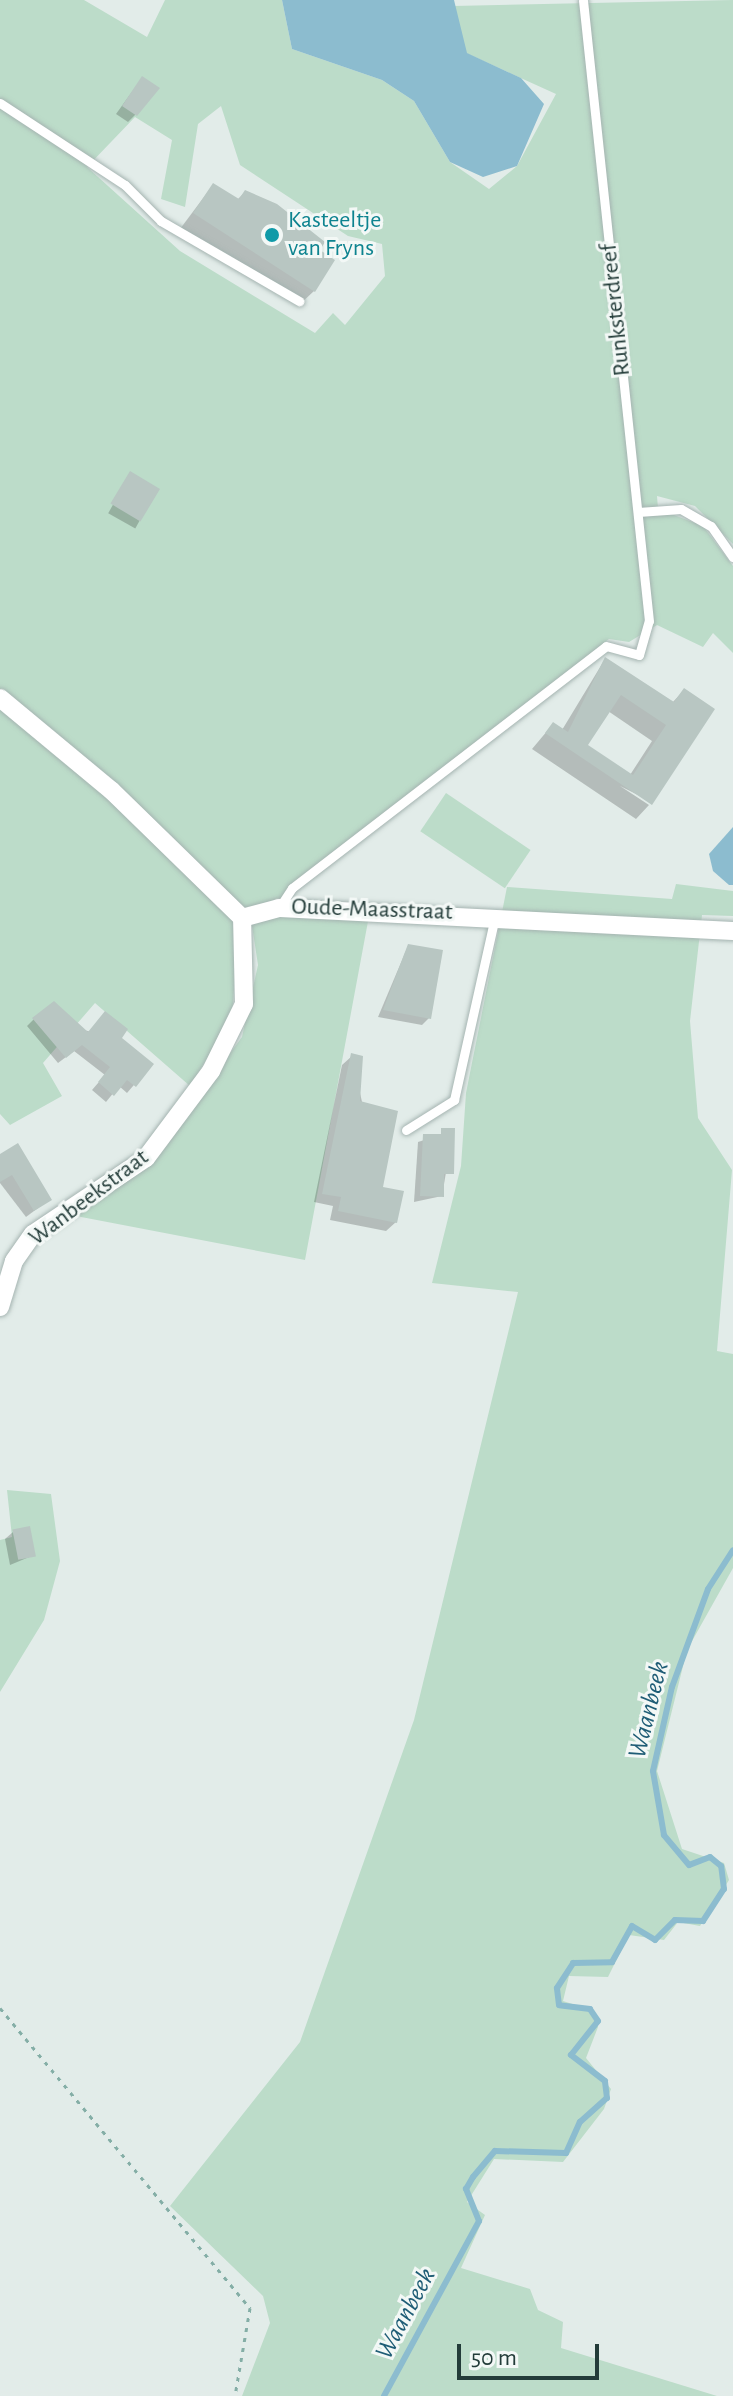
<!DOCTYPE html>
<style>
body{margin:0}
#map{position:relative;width:733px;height:2396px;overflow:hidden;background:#e2ece9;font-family:"Alegreya Sans",sans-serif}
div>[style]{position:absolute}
.green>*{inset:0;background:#bcdcc9;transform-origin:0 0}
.water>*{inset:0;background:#8cbccf}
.shadow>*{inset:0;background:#0003;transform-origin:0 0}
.stream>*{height:6px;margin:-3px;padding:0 3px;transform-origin:3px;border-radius:3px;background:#8cbccf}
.building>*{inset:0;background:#b8c6c2;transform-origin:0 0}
.path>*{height:3px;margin-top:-1.5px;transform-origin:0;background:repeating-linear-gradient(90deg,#84aea6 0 4px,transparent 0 10px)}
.roads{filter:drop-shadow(0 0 2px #a5b4b1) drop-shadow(0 0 2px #a5b4b1)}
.service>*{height:9px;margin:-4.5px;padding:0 4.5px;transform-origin:4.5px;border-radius:4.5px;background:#fff}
.minor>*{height:18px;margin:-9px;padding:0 9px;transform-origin:9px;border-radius:9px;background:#fff}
.dots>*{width:22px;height:22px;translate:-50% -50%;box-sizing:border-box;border:4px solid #f3f8f6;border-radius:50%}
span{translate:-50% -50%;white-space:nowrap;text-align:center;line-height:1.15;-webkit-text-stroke:6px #f3f8f6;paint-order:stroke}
.culture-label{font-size:24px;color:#0d838f}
.left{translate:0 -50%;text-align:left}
.street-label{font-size:24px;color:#233c39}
.water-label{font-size:26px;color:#1f5d76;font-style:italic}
.scale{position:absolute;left:457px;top:2344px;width:142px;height:36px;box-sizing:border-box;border:4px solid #233c39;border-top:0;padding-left:10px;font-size:24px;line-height:28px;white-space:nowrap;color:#233c39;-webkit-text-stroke:6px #f3f8f6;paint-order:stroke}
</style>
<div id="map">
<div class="green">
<i style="clip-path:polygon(evenodd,0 0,84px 0,147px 37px,165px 0,282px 0,292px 49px,382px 80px,414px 101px,450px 162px,489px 189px,517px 166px,556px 94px,466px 53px,453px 6px,733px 0,733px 544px,695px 506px,657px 496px,658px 509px,703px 526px,733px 566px,733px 653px,713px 633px,703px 647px,657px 625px,629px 642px,609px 639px,290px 886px,290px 900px,369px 916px,305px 1260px,76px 1216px,145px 1169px,242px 1037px,258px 965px,249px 906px,239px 915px,232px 1018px,190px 1086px,95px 1003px,43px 1063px,62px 1096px,10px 1125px,0 1114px,0 0,221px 106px,240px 165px,348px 236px,382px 244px,385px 276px,345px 325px,333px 313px,315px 333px,180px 251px,87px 167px,135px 117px,172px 140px,161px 199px,185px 207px,198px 124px,221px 106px)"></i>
<i style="left:446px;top:793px;width:102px;height:46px;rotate:34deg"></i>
<i style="clip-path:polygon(676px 884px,733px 891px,733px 916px,702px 915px,690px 1021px,698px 1118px,732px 1170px,717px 1351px,733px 1354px,733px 1568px,687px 1650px,657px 1771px,682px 1849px,724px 1863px,729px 1880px,700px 1926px,678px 1922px,664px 1940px,629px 1935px,608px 1977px,569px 1976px,563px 2001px,594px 2011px,598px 2027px,586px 2058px,611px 2089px,604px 2109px,563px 2162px,494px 2159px,467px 2202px,485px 2215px,461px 2268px,530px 2289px,538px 2310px,563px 2322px,561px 2348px,717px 2396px,242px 2396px,270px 2323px,263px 2296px,170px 2206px,300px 2042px,414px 1720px,518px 1292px,432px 1283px,461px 1166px,466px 1093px,507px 887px,672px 899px)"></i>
<i style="clip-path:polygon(7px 1490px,51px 1494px,60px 1561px,44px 1620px,0 1692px,0 1540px,12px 1537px)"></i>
</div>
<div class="water">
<i style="clip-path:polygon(282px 0,454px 0,467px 53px,521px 78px,544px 104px,517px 166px,483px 177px,450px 162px,414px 101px,382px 80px,292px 49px)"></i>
<i style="clip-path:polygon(733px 827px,733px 885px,729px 885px,713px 871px,709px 854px)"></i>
</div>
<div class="shadow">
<i style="clip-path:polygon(142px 78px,135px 115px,128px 122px,116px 114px)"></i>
<i style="clip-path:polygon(213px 185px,237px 200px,245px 192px,317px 251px,314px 291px,298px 306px,180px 229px)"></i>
<i style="left:130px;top:474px;width:31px;height:45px;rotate:29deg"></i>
<i style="clip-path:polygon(evenodd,605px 659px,672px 703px,684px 690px,652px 802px,620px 786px,649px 805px,636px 819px,532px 749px,553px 724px,562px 730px,605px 659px,608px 711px,652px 741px,630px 775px,585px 745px,608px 711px)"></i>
<i style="clip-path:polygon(408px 946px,429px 1018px,422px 1025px,378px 1017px)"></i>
<i style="clip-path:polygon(34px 1019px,119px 1038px,152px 1064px,127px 1093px,119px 1086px,106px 1102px,92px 1090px,105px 1075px,74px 1051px,58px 1063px,27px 1026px)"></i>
<i style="clip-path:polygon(352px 1056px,381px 1189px,396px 1222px,386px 1231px,330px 1220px,333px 1206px,314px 1202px,342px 1065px)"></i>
<i style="clip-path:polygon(453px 1131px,442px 1196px,414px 1202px,418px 1142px)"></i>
<i style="clip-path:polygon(0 1156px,50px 1199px,26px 1217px,0 1183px)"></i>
<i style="clip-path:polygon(13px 1532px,34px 1555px,10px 1565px,5px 1539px)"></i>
</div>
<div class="stream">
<i style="left:384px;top:2396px;width:199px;rotate:-61.5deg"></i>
<i style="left:479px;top:2221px;width:35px;rotate:-112deg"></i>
<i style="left:466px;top:2189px;width:14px;rotate:-60deg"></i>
<i style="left:473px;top:2177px;width:34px;rotate:-50deg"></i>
<i style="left:495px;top:2151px;width:71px;rotate:1.6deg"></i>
<i style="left:566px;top:2153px;width:34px;rotate:-66deg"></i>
<i style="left:580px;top:2122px;width:36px;rotate:-42deg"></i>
<i style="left:607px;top:2098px;width:17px;rotate:-97deg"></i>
<i style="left:605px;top:2081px;width:43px;rotate:-142.6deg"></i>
<i style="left:571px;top:2055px;width:43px;rotate:-51.5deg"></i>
<i style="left:598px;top:2021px;width:14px;rotate:-124deg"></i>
<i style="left:590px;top:2009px;width:31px;rotate:-173deg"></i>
<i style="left:559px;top:2005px;width:17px;rotate:-97deg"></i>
<i style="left:557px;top:1988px;width:30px;rotate:-57deg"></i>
<i style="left:573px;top:1963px;width:39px;rotate:-1deg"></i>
<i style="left:612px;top:1962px;width:41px;rotate:-60.9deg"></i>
<i style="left:632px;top:1926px;width:27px;rotate:31deg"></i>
<i style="left:655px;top:1940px;width:28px;rotate:-45deg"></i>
<i style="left:675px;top:1920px;width:28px;rotate:2deg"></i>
<i style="left:703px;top:1921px;width:38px;rotate:-57deg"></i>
<i style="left:724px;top:1889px;width:23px;rotate:-97deg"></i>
<i style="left:721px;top:1866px;width:14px;rotate:-141deg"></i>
<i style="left:710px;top:1857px;width:22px;rotate:159deg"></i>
<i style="left:689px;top:1865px;width:39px;rotate:-130deg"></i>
<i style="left:664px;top:1835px;width:65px;rotate:-99.8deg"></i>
<i style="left:653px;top:1771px;width:86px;rotate:-77.3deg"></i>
<i style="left:672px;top:1687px;width:104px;rotate:-69.8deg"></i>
<i style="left:708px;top:1589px;width:46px;rotate:-57.3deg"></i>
</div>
<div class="building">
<i style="clip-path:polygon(142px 76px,160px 88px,137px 116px,122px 106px)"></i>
<i style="clip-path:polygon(213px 183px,239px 199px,245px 190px,277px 204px,325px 242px,320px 250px,335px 260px,315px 292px,193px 213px)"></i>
<i style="left:130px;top:471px;width:35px;height:38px;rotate:31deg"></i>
<i style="clip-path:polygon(evenodd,605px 657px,674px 702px,684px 688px,715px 709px,652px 805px,545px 733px,553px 722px,568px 732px,605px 657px,621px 695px,666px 725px,633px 775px,588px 745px,621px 695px)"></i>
<i style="clip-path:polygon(408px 944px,443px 950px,431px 1019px,383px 1010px)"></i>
<i style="clip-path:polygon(54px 1001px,88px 1032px,105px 1011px,128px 1029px,122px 1038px,154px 1064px,136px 1087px,127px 1080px,114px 1096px,98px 1082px,110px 1067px,82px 1045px,66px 1058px,32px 1018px)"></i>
<i style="clip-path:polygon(351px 1053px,363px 1056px,360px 1101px,398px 1111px,383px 1187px,404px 1191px,397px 1223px,338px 1211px,341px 1197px,322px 1194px)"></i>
<i style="clip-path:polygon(441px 1128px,455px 1128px,454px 1174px,444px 1174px,444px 1197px,420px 1196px,423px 1134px,441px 1134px)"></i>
<i style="clip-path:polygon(18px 1143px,52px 1200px,34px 1211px,12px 1175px,0 1182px,0 1154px)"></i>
<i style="left:30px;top:1526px;width:31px;height:18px;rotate:79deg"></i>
</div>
<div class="path">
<i style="left:0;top:2008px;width:391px;rotate:50.2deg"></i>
<i style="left:250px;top:2308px;width:89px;rotate:99.7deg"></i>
</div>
<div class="roads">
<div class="service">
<i style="left:0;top:103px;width:149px;rotate:33.3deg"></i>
<i style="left:125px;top:185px;width:51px;rotate:45deg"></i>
<i style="left:161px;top:221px;width:160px;rotate:30.1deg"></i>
<i style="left:638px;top:512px;width:43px;rotate:-4deg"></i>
<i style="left:681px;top:509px;width:34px;rotate:30deg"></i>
<i style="left:711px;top:526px;width:38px;rotate:55deg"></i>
<i style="left:279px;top:908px;width:24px;rotate:-57deg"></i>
<i style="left:292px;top:888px;width:396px;rotate:-37.6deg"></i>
<i style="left:606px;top:646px;width:34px;rotate:15deg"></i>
<i style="left:639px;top:655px;width:35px;rotate:-74deg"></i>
<i style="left:649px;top:621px;width:624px;rotate:-96.07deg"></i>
<i style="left:406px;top:1130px;width:57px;rotate:-32deg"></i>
<i style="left:454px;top:1100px;width:188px;rotate:-77.4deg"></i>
</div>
<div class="minor">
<i style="left:0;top:698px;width:144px;rotate:39.7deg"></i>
<i style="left:111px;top:790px;width:183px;rotate:44.3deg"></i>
<i style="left:242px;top:918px;width:38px;rotate:-15deg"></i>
<i style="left:279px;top:908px;width:455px;rotate:2.9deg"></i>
<i style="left:0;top:1307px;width:48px;rotate:-73.1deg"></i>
<i style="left:14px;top:1261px;width:33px;rotate:-55deg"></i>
<i style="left:33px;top:1234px;width:136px;rotate:-33.9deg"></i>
<i style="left:146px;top:1158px;width:109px;rotate:-53.2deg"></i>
<i style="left:211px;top:1071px;width:75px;rotate:-63.8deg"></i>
<i style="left:244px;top:1004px;width:86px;rotate:-91.3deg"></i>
</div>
</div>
<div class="dots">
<i style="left:272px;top:235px;background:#0f9aa8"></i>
</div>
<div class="culture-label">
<span class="left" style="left:288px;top:235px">Kasteeltje<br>van Fryns</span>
</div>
<div class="street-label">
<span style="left:616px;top:310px;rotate:-96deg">Runksterdreef</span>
<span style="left:372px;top:910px;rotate:2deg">Oude-Maasstraat</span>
<span style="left:89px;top:1198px;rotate:-37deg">Wanbeekstraat</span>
</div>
<div class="water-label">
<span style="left:649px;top:1710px;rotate:-76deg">Waanbeek</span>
<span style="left:406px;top:2314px;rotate:-62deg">Waanbeek</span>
</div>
<div class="scale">50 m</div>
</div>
